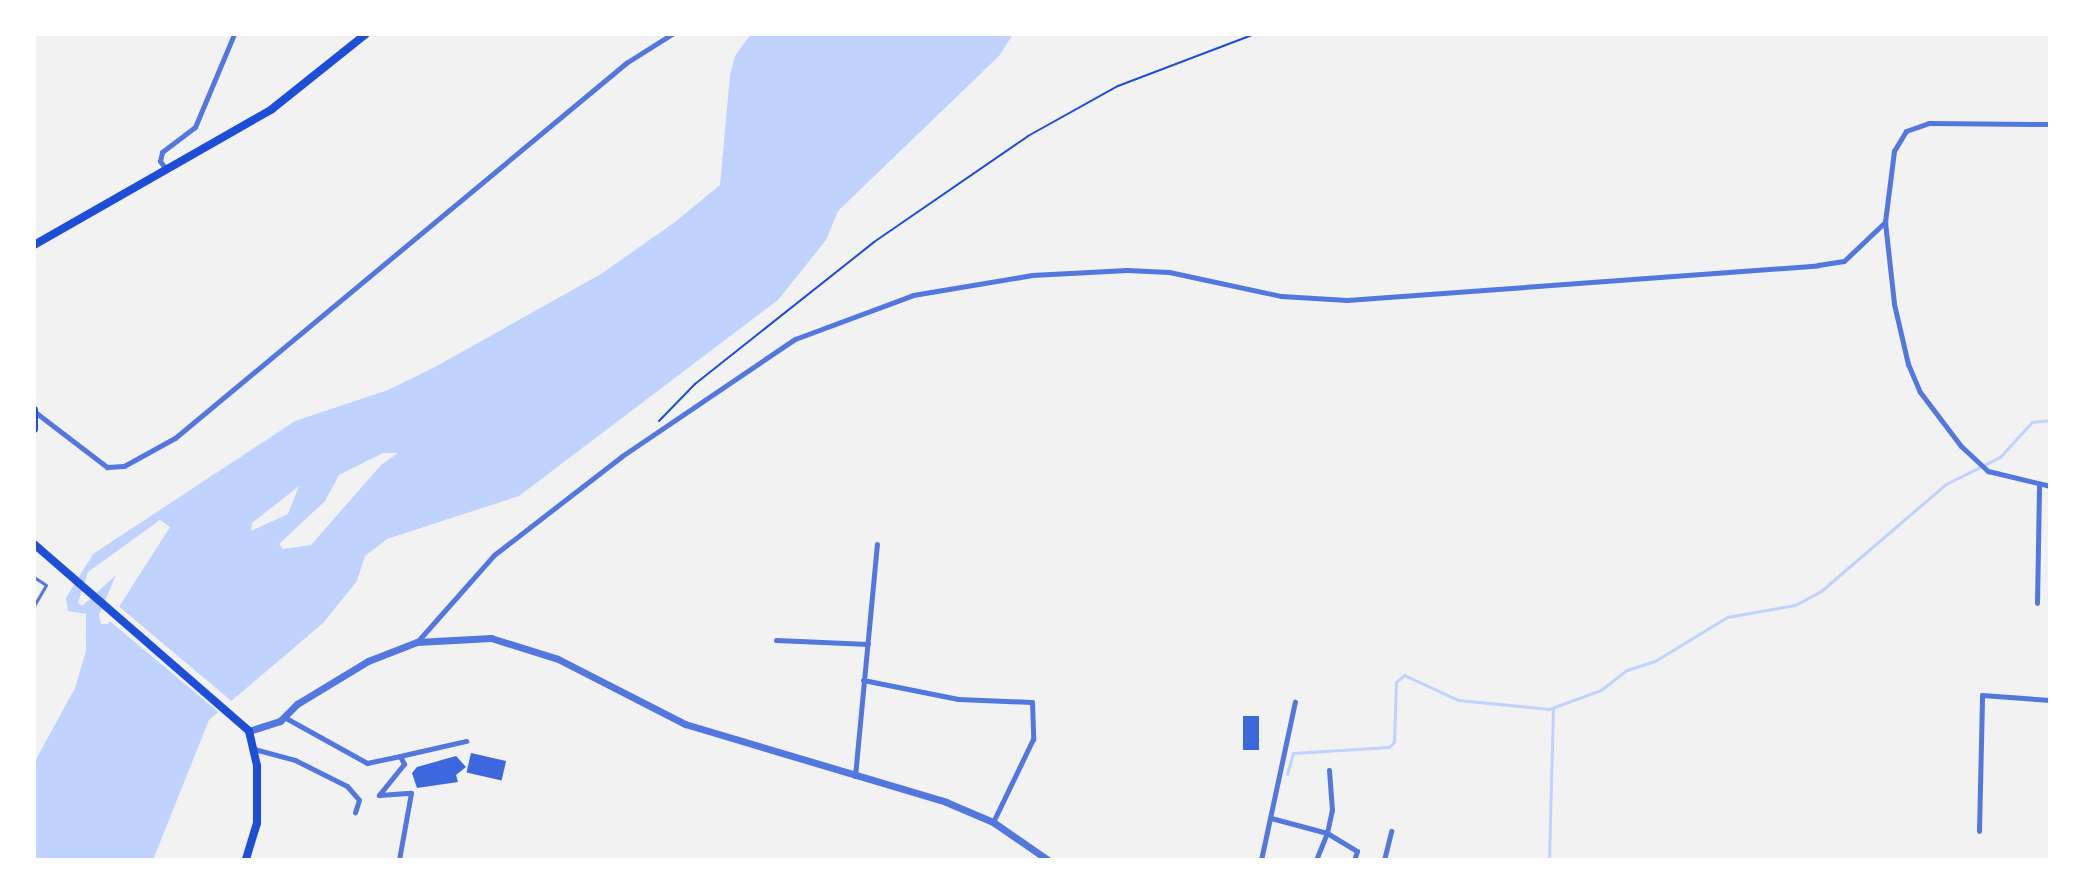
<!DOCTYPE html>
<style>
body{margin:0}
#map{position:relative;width:2084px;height:894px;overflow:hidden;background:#f2f2f2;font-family:"PT Sans",sans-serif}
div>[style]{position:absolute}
.water>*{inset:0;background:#bfd3fe}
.pier>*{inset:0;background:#f2f2f2;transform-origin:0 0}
.stream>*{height:3px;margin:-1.5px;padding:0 1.5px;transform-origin:1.5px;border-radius:1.5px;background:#bfd3fe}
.building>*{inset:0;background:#3d67dc;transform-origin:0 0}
.path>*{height:2px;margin:-1px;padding:0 1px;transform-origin:1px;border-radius:1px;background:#1d4ed8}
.service>*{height:3px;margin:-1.5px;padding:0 1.5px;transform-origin:1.5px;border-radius:1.5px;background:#5277de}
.minor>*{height:5px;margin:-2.5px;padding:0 2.5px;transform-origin:2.5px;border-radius:2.5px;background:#5277de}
.tertiary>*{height:7px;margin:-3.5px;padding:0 3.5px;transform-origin:3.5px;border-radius:3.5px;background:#5277de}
.secondary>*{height:8px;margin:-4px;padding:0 4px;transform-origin:4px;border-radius:4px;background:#1d4ed8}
span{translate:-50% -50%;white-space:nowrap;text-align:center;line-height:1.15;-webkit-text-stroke:8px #fff;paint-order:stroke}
.frame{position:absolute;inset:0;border:36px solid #fff;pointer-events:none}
</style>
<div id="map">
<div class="water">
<i style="clip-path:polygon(evenodd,751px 34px,1013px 34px,999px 56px,838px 211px,826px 240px,778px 300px,519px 496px,387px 539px,365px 556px,357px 581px,323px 623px,209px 720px,153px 860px,34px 860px,34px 763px,75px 688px,86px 651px,86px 614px,68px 611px,66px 598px,93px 554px,295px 421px,388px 390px,435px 367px,601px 274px,675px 222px,720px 185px,730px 75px,735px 56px,751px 34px,383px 453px,398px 453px,381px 465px,311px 545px,283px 549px,279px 544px,325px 501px,339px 475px,383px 453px,751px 34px,299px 486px,288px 514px,251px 531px,252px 523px,299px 486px,751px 34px,160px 520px,170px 527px,108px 624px,101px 624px,99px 615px,116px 575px,82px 606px,78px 603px,88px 572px,160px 520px)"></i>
</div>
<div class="pier">
<i style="left:116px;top:604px;width:155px;height:17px;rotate:40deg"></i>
</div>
<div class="stream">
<i style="left:1287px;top:774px;width:22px;rotate:-74deg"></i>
<i style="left:1293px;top:753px;width:96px;rotate:-3.6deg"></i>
<i style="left:1389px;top:747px;width:7px;rotate:-45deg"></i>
<i style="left:1394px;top:742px;width:60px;rotate:-88.1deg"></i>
<i style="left:1396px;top:682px;width:11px;rotate:-41deg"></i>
<i style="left:1404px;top:675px;width:60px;rotate:24.8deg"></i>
<i style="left:1458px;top:700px;width:91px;rotate:5.6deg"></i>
<i style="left:1549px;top:709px;width:55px;rotate:-20.1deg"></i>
<i style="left:1601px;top:690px;width:33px;rotate:-38deg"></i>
<i style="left:1627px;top:670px;width:29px;rotate:-18deg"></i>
<i style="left:1655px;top:661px;width:84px;rotate:-31.4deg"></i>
<i style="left:1727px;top:617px;width:69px;rotate:-10deg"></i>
<i style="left:1795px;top:605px;width:30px;rotate:-28deg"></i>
<i style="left:1821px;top:591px;width:165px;rotate:-40.6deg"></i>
<i style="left:1946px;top:484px;width:60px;rotate:-26.6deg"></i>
<i style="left:2000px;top:457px;width:47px;rotate:-47.6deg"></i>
<i style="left:2032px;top:422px;width:18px;rotate:-6deg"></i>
<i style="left:1549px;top:860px;width:152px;rotate:-88.5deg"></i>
</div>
<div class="building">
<i style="left:1243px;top:716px;width:16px;height:34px"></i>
<i style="left:471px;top:753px;width:36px;height:20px;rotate:13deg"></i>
<i style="clip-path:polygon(456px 756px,466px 767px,456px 775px,458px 782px,417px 788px,412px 773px,417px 767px)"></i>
</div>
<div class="path">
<i style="left:659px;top:421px;width:52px;rotate:-45.8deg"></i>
<i style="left:695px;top:384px;width:228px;rotate:-38.4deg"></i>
<i style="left:874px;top:242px;width:187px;rotate:-34.5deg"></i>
<i style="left:1028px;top:136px;width:103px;rotate:-29.1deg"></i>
<i style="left:1118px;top:86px;width:147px;rotate:-20.8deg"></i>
</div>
<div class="service">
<i style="left:34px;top:577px;width:14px;rotate:34deg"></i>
<i style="left:46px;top:585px;width:24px;rotate:120deg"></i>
</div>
<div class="minor">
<i style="left:166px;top:169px;width:10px;rotate:-127deg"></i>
<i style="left:160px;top:161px;width:9px;rotate:-77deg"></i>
<i style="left:162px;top:152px;width:41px;rotate:-37.1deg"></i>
<i style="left:195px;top:127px;width:101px;rotate:-67.2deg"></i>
<i style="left:1885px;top:222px;width:82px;rotate:83.7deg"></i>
<i style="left:1894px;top:304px;width:62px;rotate:76.9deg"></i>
<i style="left:1908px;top:364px;width:30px;rotate:67deg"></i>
<i style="left:1920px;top:392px;width:68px;rotate:52.8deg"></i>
<i style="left:1961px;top:446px;width:37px;rotate:43deg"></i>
<i style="left:1988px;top:471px;width:64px;rotate:13.6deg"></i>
<i style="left:35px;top:412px;width:91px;rotate:37.4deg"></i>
<i style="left:107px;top:467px;width:17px;rotate:-3deg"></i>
<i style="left:124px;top:466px;width:58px;rotate:-28.8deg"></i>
<i style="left:175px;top:438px;width:587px;rotate:-39.74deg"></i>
<i style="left:626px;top:63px;width:54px;rotate:-32.2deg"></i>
<i style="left:2037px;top:603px;width:119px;rotate:-89deg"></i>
<i style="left:776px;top:640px;width:92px;rotate:2.5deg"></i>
<i style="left:417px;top:642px;width:116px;rotate:-48.5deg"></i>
<i style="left:494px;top:555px;width:162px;rotate:-37.7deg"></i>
<i style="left:622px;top:456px;width:209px;rotate:-34.1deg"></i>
<i style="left:795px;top:339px;width:126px;rotate:-20.4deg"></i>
<i style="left:913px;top:295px;width:121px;rotate:-9.5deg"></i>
<i style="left:1032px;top:275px;width:95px;rotate:-3deg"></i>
<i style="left:1127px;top:270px;width:42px;rotate:2.7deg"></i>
<i style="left:1169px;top:272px;width:115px;rotate:12.1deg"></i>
<i style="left:1281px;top:296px;width:66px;rotate:3.5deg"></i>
<i style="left:1347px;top:300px;width:472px;rotate:-4.2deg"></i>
<i style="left:1818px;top:265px;width:26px;rotate:-9deg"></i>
<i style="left:1844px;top:261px;width:57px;rotate:-43.6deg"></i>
<i style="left:1885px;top:222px;width:72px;rotate:-82.8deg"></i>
<i style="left:1894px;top:151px;width:23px;rotate:-59deg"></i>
<i style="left:1906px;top:131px;width:24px;rotate:-19deg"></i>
<i style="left:1929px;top:123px;width:121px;rotate:0.5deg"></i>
<i style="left:863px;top:680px;width:97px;rotate:11.3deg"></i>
<i style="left:958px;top:699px;width:74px;rotate:2.3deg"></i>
<i style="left:1032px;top:702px;width:37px;rotate:88deg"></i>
<i style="left:1033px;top:739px;width:92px;rotate:115.7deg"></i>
<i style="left:284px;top:717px;width:95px;rotate:29deg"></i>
<i style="left:367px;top:763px;width:34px;rotate:-12deg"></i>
<i style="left:400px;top:756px;width:9px;rotate:63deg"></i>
<i style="left:404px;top:764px;width:40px;rotate:129deg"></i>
<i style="left:379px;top:795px;width:32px;rotate:-4deg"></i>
<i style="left:411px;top:793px;width:68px;rotate:100.2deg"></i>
<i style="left:254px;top:749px;width:42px;rotate:15deg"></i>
<i style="left:295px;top:760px;width:58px;rotate:26.6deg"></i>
<i style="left:347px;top:786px;width:18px;rotate:49deg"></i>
<i style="left:359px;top:800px;width:13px;rotate:108deg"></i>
<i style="left:400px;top:756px;width:68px;rotate:-12.8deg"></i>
<i style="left:855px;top:776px;width:233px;rotate:-84.6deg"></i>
<i style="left:1271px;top:818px;width:58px;rotate:15deg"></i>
<i style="left:1327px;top:833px;width:24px;rotate:-78deg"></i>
<i style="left:1332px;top:810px;width:40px;rotate:-94.3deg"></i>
<i style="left:1979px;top:831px;width:136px;rotate:-88.7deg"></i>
<i style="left:1982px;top:695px;width:68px;rotate:4.2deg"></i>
<i style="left:1261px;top:860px;width:162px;rotate:-77.9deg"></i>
<i style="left:1316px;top:860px;width:29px;rotate:-68deg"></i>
<i style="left:1327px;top:833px;width:35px;rotate:31deg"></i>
<i style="left:1357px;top:851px;width:9px;rotate:108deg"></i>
<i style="left:1384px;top:860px;width:30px;rotate:-76deg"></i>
</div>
<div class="tertiary">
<i style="left:249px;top:731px;width:33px;rotate:-18deg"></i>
<i style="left:280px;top:721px;width:24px;rotate:-45deg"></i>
<i style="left:297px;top:704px;width:83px;rotate:-31.2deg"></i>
<i style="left:368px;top:661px;width:53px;rotate:-21.2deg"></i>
<i style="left:417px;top:642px;width:74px;rotate:-3.1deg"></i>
<i style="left:491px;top:638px;width:70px;rotate:17.4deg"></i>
<i style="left:558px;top:659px;width:143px;rotate:27.1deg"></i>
<i style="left:685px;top:724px;width:272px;rotate:16.6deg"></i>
<i style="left:946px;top:802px;width:51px;rotate:23.1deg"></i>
<i style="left:993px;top:822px;width:67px;rotate:34.6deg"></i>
</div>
<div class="secondary">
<i style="left:34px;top:245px;width:274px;rotate:-29.7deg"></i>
<i style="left:272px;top:109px;width:120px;rotate:-38.6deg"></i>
<i style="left:34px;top:410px;width:19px;rotate:90deg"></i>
<i style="left:34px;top:544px;width:285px;rotate:41deg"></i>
<i style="left:249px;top:731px;width:36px;rotate:77deg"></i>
<i style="left:257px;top:766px;width:57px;rotate:90deg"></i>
<i style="left:257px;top:823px;width:39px;rotate:107deg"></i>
</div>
<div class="frame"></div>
</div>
